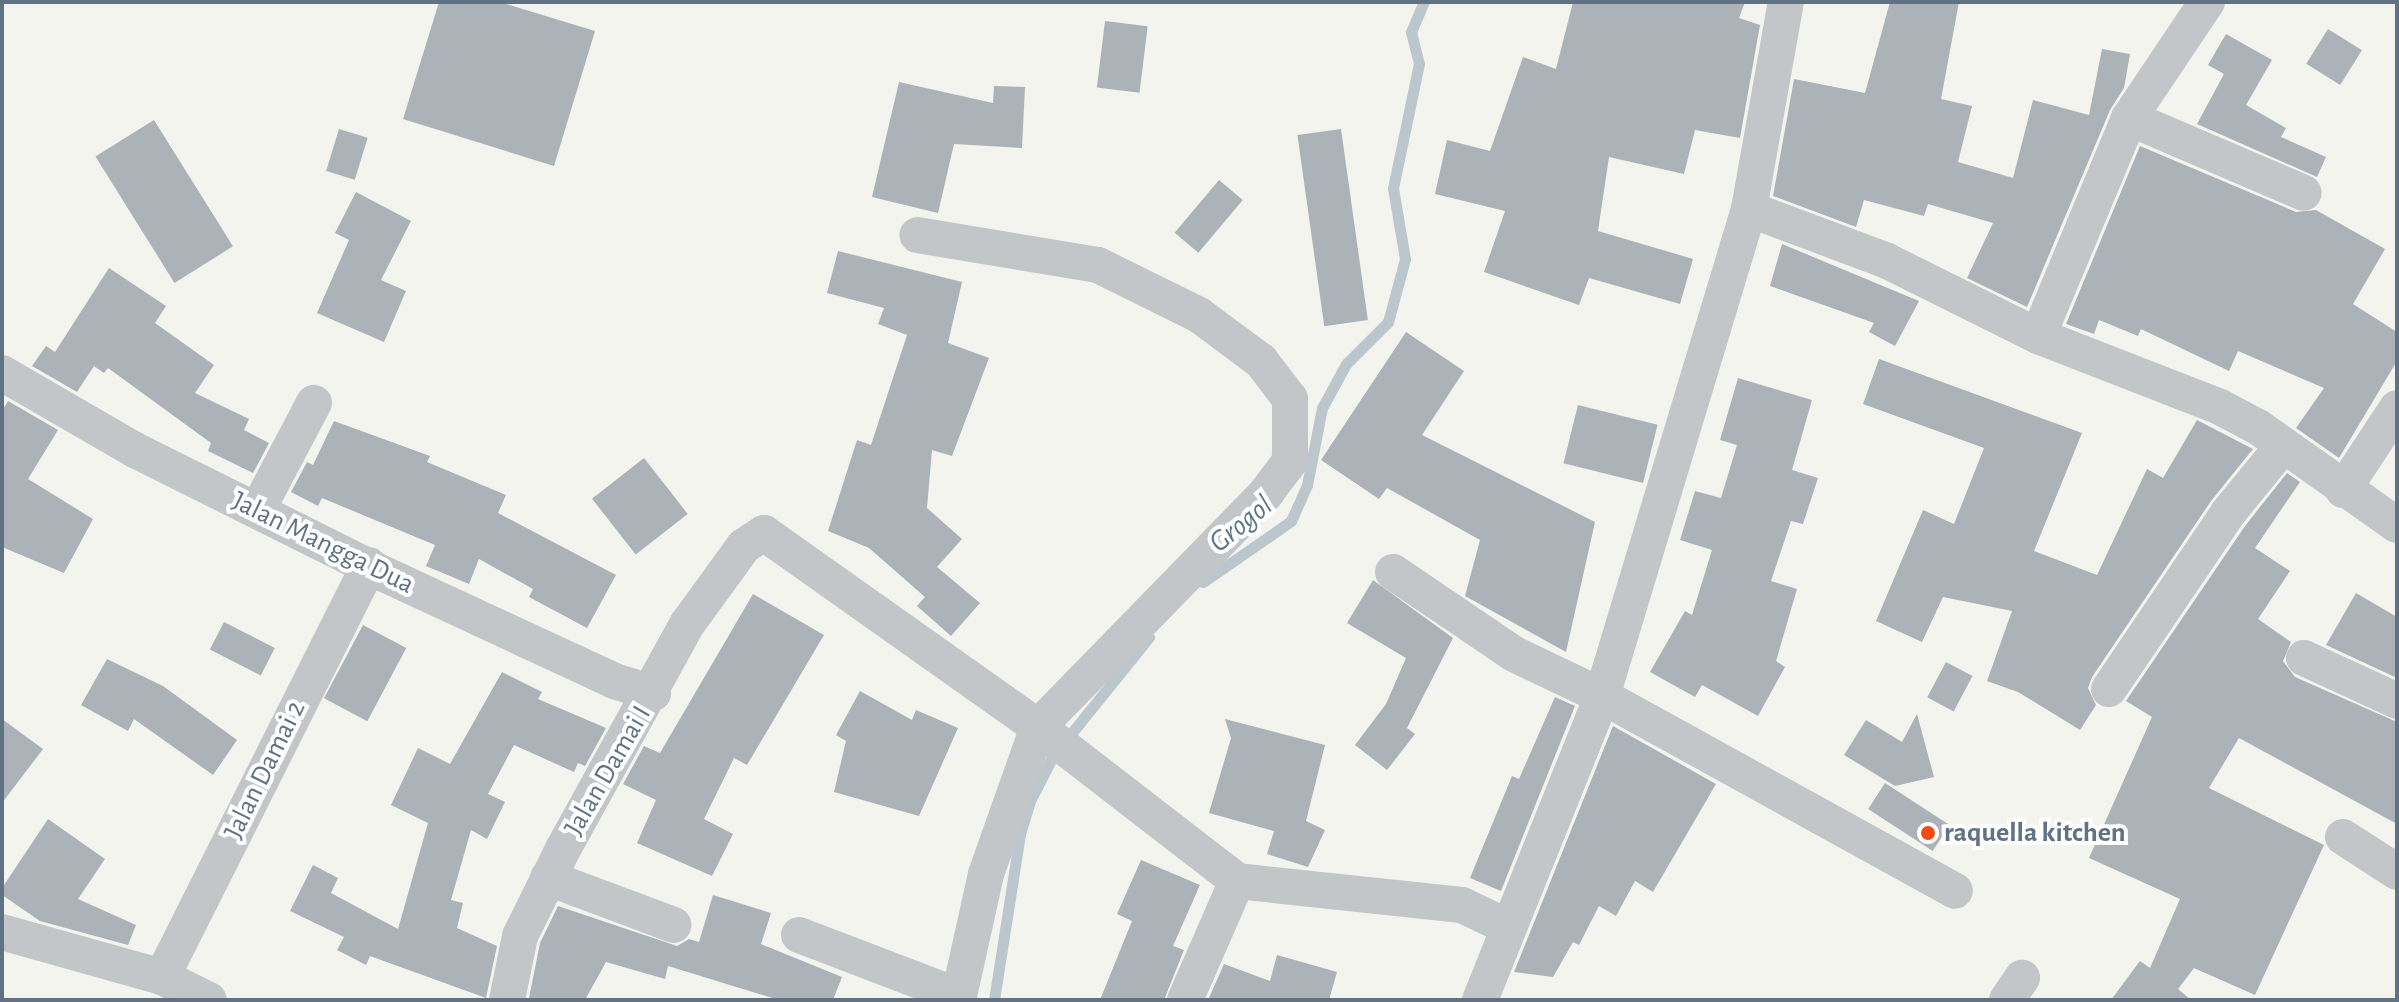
<!DOCTYPE html>
<style>
body{margin:0}
#map{position:relative;width:2399px;height:1002px;overflow:hidden;background:#f4f4ef;font-family:"Alegreya Sans",sans-serif}
div>[style]{position:absolute}
.stream>*{height:11px;margin:-5.5px;padding:0 5.5px;transform-origin:5.5px;border-radius:5.5px;background:#bbc7cc}
.building>*{inset:0;background:#abb2b8;transform-origin:0 0}
.street>*{height:36px;margin:-18px;padding:0 18px;transform-origin:18px;border-radius:18px;background:#c2c6c9}
.dots>*{width:22px;height:22px;translate:-50% -50%;box-sizing:border-box;border:4px solid #fff;border-radius:50%}
span{translate:-50% -50%;white-space:nowrap;text-align:center;line-height:1.15;-webkit-text-stroke:8px #fff;paint-order:stroke}
.street-label{font-size:28px;color:#607283}
.poi-label{font-size:28px;color:#607283;font-weight:700}
.left{translate:0 -50%;text-align:left}
.water-label{font-size:30px;color:#5b7681;font-style:italic}
.frame{position:absolute;inset:0;border:4px solid #607283;pointer-events:none}
</style>
<div id="map">
<div class="stream">
<i style="left:1203px;top:582px;width:107px;rotate:-34.7deg"></i>
<i style="left:1291px;top:521px;width:39px;rotate:-66deg"></i>
<i style="left:1307px;top:485px;width:78px;rotate:-79deg"></i>
<i style="left:1322px;top:408px;width:50px;rotate:-61.4deg"></i>
<i style="left:1346px;top:364px;width:59px;rotate:-45deg"></i>
<i style="left:1388px;top:322px;width:65px;rotate:-74.9deg"></i>
<i style="left:1405px;top:259px;width:72px;rotate:-99.6deg"></i>
<i style="left:1393px;top:188px;width:127px;rotate:-78.2deg"></i>
<i style="left:1419px;top:64px;width:33px;rotate:-104deg"></i>
<i style="left:1411px;top:32px;width:33px;rotate:-67deg"></i>
<i style="left:994px;top:1000px;width:168px;rotate:-81.1deg"></i>
<i style="left:1020px;top:834px;width:34px;rotate:-73deg"></i>
<i style="left:1030px;top:801px;width:51px;rotate:-62.9deg"></i>
<i style="left:1053px;top:756px;width:153px;rotate:-51.1deg"></i>
</div>
<div class="building">
<i style="clip-path:polygon(439px 2px,500px 2px,595px 31px,554px 166px,403px 119px)"></i>
<i style="clip-path:polygon(1573px 2px,1745px 2px,1739px 18px,1760px 25px,1740px 138px,1695px 130px,1684px 174px,1609px 157px,1598px 231px,1693px 259px,1680px 304px,1589px 278px,1579px 305px,1484px 272px,1505px 211px,1435px 194px,1447px 140px,1490px 151px,1523px 57px,1556px 69px)"></i>
<i style="clip-path:polygon(1890px 2px,1959px 2px,1941px 99px,1972px 106px,1958px 162px,2013px 178px,2033px 100px,2089px 115px,2102px 49px,2130px 54px,2124px 88px,2110px 110px,2027px 307px,1967px 278px,1993px 223px,1928px 204px,1924px 216px,1864px 200px,1856px 227px,1773px 196px,1794px 79px,1865px 93px)"></i>
<i style="left:1105px;top:21px;width:43px;height:67px;rotate:7deg"></i>
<i style="left:2328px;top:29px;width:40px;height:41px;rotate:32deg"></i>
<i style="clip-path:polygon(2226px 34px,2272px 60px,2246px 105px,2286px 128px,2281px 137px,2326px 157px,2317px 177px,2197px 124px,2224px 74px,2208px 65px)"></i>
<i style="clip-path:polygon(899px 82px,993px 103px,994px 86px,1025px 87px,1022px 148px,954px 144px,938px 213px,872px 197px)"></i>
<i style="left:154px;top:120px;width:149px;height:69px;rotate:58deg"></i>
<i style="left:339px;top:129px;width:30px;height:44px;rotate:17deg"></i>
<i style="left:1341px;top:129px;width:193px;height:44px;rotate:82deg"></i>
<i style="clip-path:polygon(2140px 146px,2296px 212px,2316px 210px,2385px 249px,2353px 304px,2397px 332px,2397px 361px,2339px 458px,2296px 428px,2324px 388px,2238px 351px,2229px 371px,2141px 329px,2138px 336px,2099px 320px,2094px 334px,2066px 324px)"></i>
<i style="left:1219px;top:180px;width:31px;height:69px;rotate:40deg"></i>
<i style="clip-path:polygon(356px 192px,411px 221px,381px 280px,406px 291px,384px 342px,317px 313px,349px 240px,335px 233px)"></i>
<i style="clip-path:polygon(1782px 244px,1919px 301px,1895px 346px,1869px 332px,1874px 323px,1770px 286px)"></i>
<i style="clip-path:polygon(838px 251px,962px 282px,948px 343px,989px 358px,952px 456px,932px 450px,927px 508px,962px 539px,937px 567px,980px 603px,951px 636px,917px 606px,925px 597px,869px 548px,828px 531px,857px 440px,871px 445px,907px 335px,878px 324px,884px 308px,827px 293px)"></i>
<i style="clip-path:polygon(109px 268px,166px 306px,155px 323px,214px 365px,195px 393px,249px 419px,244px 430px,269px 443px,253px 473px,208px 451px,211px 443px,108px 368px,104px 373px,94px 366px,77px 392px,32px 366px,46px 346px,55px 352px)"></i>
<i style="clip-path:polygon(1406px 332px,1464px 371px,1422px 435px,1595px 522px,1566px 652px,1465px 596px,1480px 540px,1387px 488px,1379px 499px,1321px 460px)"></i>
<i style="clip-path:polygon(1879px 359px,2082px 433px,2034px 551px,2097px 575px,2147px 469px,2163px 478px,2197px 420px,2253px 449px,2211px 501px,2092px 677px,2088px 688px,2096px 705px,2080px 730px,2018px 692px,1987px 681px,2012px 611px,1943px 597px,1922px 642px,1876px 621px,1923px 510px,1954px 524px,1984px 448px,1863px 404px)"></i>
<i style="clip-path:polygon(1738px 378px,1812px 400px,1792px 470px,1818px 478px,1803px 524px,1791px 521px,1771px 581px,1797px 589px,1776px 661px,1785px 667px,1758px 716px,1702px 685px,1695px 697px,1650px 672px,1685px 611px,1692px 615px,1712px 550px,1680px 540px,1695px 491px,1721px 498px,1737px 445px,1720px 440px)"></i>
<i style="clip-path:polygon(8px 401px,58px 430px,28px 479px,93px 519px,64px 573px,2px 547px,2px 411px)"></i>
<i style="left:1578px;top:405px;width:82px;height:60px;rotate:14deg"></i>
<i style="clip-path:polygon(334px 421px,430px 456px,427px 462px,506px 495px,498px 513px,616px 575px,587px 628px,529px 597px,533px 589px,479px 559px,469px 584px,426px 566px,435px 545px,322px 498px,318px 506px,291px 492px,307px 462px,313px 465px)"></i>
<i style="left:644px;top:458px;width:71px;height:66px;rotate:52deg"></i>
<i style="clip-path:polygon(2287px 473px,2300px 482px,2255px 548px,2290px 571px,2258px 619px,2291px 642px,2283px 661px,2295px 677px,2397px 722px,2397px 824px,2239px 738px,2209px 788px,2324px 845px,2255px 995px,2194px 968px,2178px 989px,2191px 1000px,2111px 1000px,2140px 961px,2150px 968px,2180px 899px,2089px 858px,2152px 717px,2126px 701px,2245px 526px)"></i>
<i style="clip-path:polygon(1373px 580px,1453px 638px,1407px 728px,1415px 734px,1387px 770px,1355px 745px,1386px 704px,1406px 658px,1347px 623px)"></i>
<i style="clip-path:polygon(2356px 593px,2397px 617px,2397px 678px,2326px 645px)"></i>
<i style="clip-path:polygon(753px 594px,824px 635px,747px 765px,734px 758px,704px 819px,733px 834px,712px 876px,637px 843px,656px 800px,623px 784px,644px 746px,660px 753px)"></i>
<i style="left:224px;top:622px;width:57px;height:31px;rotate:27deg"></i>
<i style="left:363px;top:625px;width:49px;height:83px;rotate:28deg"></i>
<i style="clip-path:polygon(107px 659px,163px 686px,237px 740px,213px 775px,134px 719px,128px 731px,81px 705px)"></i>
<i style="left:1946px;top:662px;width:30px;height:40px;rotate:28deg"></i>
<i style="clip-path:polygon(502px 672px,542px 692px,538px 699px,606px 728px,585px 766px,578px 763px,574px 772px,514px 745px,488px 794px,505px 802px,487px 839px,471px 830px,451px 900px,463px 903px,457px 928px,497px 946px,486px 998px,370px 956px,366px 965px,337px 950px,344px 937px,290px 911px,313px 865px,338px 878px,331px 893px,398px 929px,428px 823px,391px 805px,418px 748px,450px 764px)"></i>
<i style="clip-path:polygon(860px 691px,912px 720px,916px 710px,958px 728px,919px 816px,834px 792px,846px 741px,836px 735px)"></i>
<i style="clip-path:polygon(1555px 697px,1575px 706px,1501px 891px,1470px 878px,1512px 776px,1519px 779px)"></i>
<i style="clip-path:polygon(1917px 714px,1934px 777px,1895px 786px,1844px 755px,1866px 720px,1902px 742px)"></i>
<i style="clip-path:polygon(2px 719px,43px 749px,2px 803px)"></i>
<i style="clip-path:polygon(1225px 719px,1325px 745px,1306px 821px,1325px 830px,1308px 867px,1267px 854px,1274px 831px,1209px 813px,1231px 738px)"></i>
<i style="clip-path:polygon(1613px 726px,1716px 784px,1653px 892px,1635px 881px,1616px 916px,1599px 906px,1579px 945px,1573px 942px,1553px 977px,1514px 972px)"></i>
<i style="left:1885px;top:783px;width:77px;height:31px;rotate:33deg"></i>
<i style="clip-path:polygon(48px 819px,105px 859px,78px 899px,136px 925px,128px 945px,40px 921px,2px 895px,2px 888px)"></i>
<i style="clip-path:polygon(1141px 860px,1200px 885px,1173px 946px,1184px 950px,1164px 1000px,1100px 1000px,1132px 921px,1117px 914px)"></i>
<i style="clip-path:polygon(713px 895px,771px 913px,761px 944px,842px 977px,833px 1000px,779px 1000px,668px 966px,665px 979px,606px 962px,585px 1000px,529px 998px,540px 943px,558px 906px,677px 946px,689px 939px,699px 942px)"></i>
<i style="clip-path:polygon(1277px 955px,1337px 972px,1329px 1000px,1208px 1000px,1224px 964px,1270px 981px)"></i>
</div>
<div class="street">
<i style="left:2129px;top:118px;width:190px;rotate:23.2deg"></i>
<i style="left:1749px;top:209px;width:147px;rotate:20.6deg"></i>
<i style="left:1887px;top:261px;width:169px;rotate:26.4deg"></i>
<i style="left:2038px;top:336px;width:195px;rotate:21.3deg"></i>
<i style="left:2220px;top:407px;width:43px;rotate:27.8deg"></i>
<i style="left:2258px;top:427px;width:170px;rotate:35.2deg"></i>
<i style="left:2038px;top:336px;width:236px;rotate:-67.3deg"></i>
<i style="left:2129px;top:118px;width:140px;rotate:-56.1deg"></i>
<i style="left:2px;top:373px;width:154px;rotate:30.1deg"></i>
<i style="left:135px;top:450px;width:278px;rotate:26.5deg"></i>
<i style="left:384px;top:574px;width:254px;rotate:24.9deg"></i>
<i style="left:614px;top:681px;width:41px;rotate:17.1deg"></i>
<i style="left:2343px;top:490px;width:98px;rotate:-56.6deg"></i>
<i style="left:258px;top:509px;width:120px;rotate:-62.2deg"></i>
<i style="left:1393px;top:572px;width:146px;rotate:34.1deg"></i>
<i style="left:1514px;top:654px;width:98px;rotate:25.5deg"></i>
<i style="left:1602px;top:696px;width:403px;rotate:28.9deg"></i>
<i style="left:2304px;top:658px;width:102px;rotate:24.8deg"></i>
<i style="left:2109px;top:689px;width:212px;rotate:-55.9deg"></i>
<i style="left:2228px;top:513px;width:85px;rotate:-50.7deg"></i>
<i style="left:2343px;top:837px;width:64px;rotate:32.9deg"></i>
<i style="left:548px;top:878px;width:134px;rotate:20.5deg"></i>
<i style="left:2px;top:932px;width:166px;rotate:15.7deg"></i>
<i style="left:162px;top:977px;width:52px;rotate:26.1deg"></i>
<i style="left:799px;top:935px;width:171px;rotate:20.9deg"></i>
<i style="left:959px;top:996px;width:125px;rotate:-77.5deg"></i>
<i style="left:986px;top:874px;width:156px;rotate:-70.5deg"></i>
<i style="left:1038px;top:727px;width:327px;rotate:-45.7deg"></i>
<i style="left:1266px;top:493px;width:40px;rotate:-53deg"></i>
<i style="left:1290px;top:461px;width:62px;rotate:-90deg"></i>
<i style="left:1290px;top:399px;width:48px;rotate:-127.3deg"></i>
<i style="left:1261px;top:361px;width:77px;rotate:-143.4deg"></i>
<i style="left:1199px;top:315px;width:113px;rotate:-153.7deg"></i>
<i style="left:1098px;top:265px;width:183px;rotate:-170.6deg"></i>
<i style="left:162px;top:977px;width:461px;rotate:-63.3deg"></i>
<i style="left:507px;top:1000px;width:65px;rotate:-78.5deg"></i>
<i style="left:520px;top:936px;width:97px;rotate:-63.7deg"></i>
<i style="left:563px;top:849px;width:258px;rotate:-61.1deg"></i>
<i style="left:688px;top:623px;width:95px;rotate:-54deg"></i>
<i style="left:744px;top:546px;width:24px;rotate:-33deg"></i>
<i style="left:764px;top:533px;width:336px;rotate:35.3deg"></i>
<i style="left:1038px;top:727px;width:252px;rotate:37.7deg"></i>
<i style="left:1237px;top:881px;width:226px;rotate:6.1deg"></i>
<i style="left:1462px;top:905px;width:51px;rotate:25.6deg"></i>
<i style="left:1185px;top:1000px;width:130px;rotate:-66.4deg"></i>
<i style="left:1480px;top:1000px;width:328px;rotate:-68.1deg"></i>
<i style="left:1602px;top:696px;width:509px;rotate:-73.2deg"></i>
<i style="left:1749px;top:209px;width:210px;rotate:-79.9deg"></i>
<i style="left:2007px;top:1000px;width:27px;rotate:-56deg"></i>
</div>
<div class="dots">
<i style="left:1928px;top:833px;background:#f14c12"></i>
</div>
<div class="street-label">
<span style="left:323px;top:543px;rotate:26deg">Jalan Mangga Dua</span>
<span style="left:265px;top:770px;rotate:-64deg">Jalan Damai 2</span>
<span style="left:608px;top:771px;rotate:-60deg">Jalan Damai I</span>
</div>
<div class="poi-label">
<span class="left" style="left:1944px;top:833px">raquella kitchen</span>
</div>
<div class="water-label">
<span style="left:1241px;top:524px;rotate:-39deg">Grogol</span>
</div>
<div class="frame"></div>
</div>
